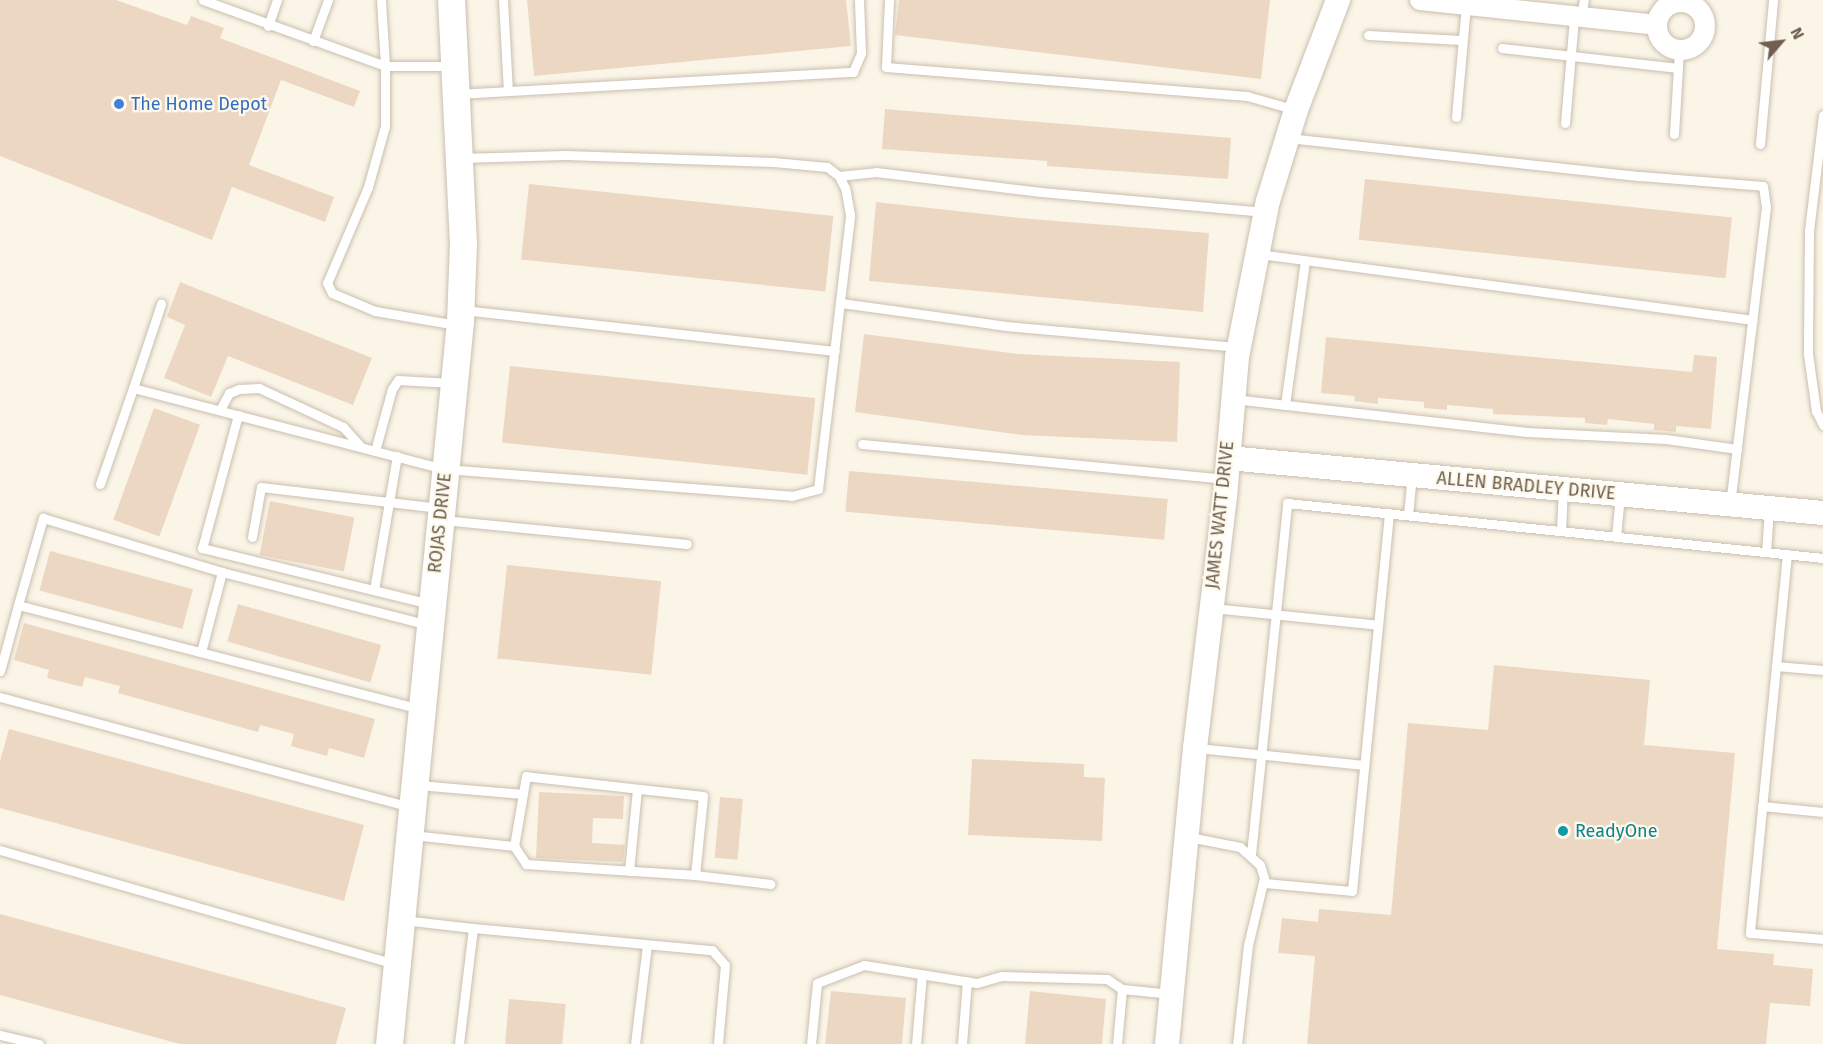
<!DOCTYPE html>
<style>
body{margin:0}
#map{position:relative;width:1823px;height:1044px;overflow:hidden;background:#faf5e7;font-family:"Fira Sans",sans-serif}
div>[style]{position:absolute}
.building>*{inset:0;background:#ecd8c2;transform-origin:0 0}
.roads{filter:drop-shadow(0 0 2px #cabeae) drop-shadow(0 0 2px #cabeae)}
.service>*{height:9px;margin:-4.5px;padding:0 4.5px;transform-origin:4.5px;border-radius:4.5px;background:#fff}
.minor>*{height:20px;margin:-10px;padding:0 10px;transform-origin:10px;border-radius:10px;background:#fff}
.minor>.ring{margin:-10px;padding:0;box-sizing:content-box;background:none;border:20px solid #fff;border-radius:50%}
.tertiary>*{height:24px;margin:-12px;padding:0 12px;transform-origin:12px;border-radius:12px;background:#fff}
.secondary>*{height:27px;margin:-13.5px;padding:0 13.5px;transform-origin:13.5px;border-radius:13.5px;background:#fff}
.dots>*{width:16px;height:16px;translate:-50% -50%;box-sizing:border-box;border:3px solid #fdf9ed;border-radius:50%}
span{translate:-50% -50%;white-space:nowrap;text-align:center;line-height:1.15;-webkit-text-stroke:4.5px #fdf9ed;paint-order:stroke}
.shop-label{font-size:18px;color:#366cbe}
.left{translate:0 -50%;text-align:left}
.street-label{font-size:18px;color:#705f4e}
.culture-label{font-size:18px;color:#0d838f}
.north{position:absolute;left:1751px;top:12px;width:60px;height:60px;-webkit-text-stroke:4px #fdf9ed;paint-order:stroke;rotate:62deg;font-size:16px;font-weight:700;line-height:24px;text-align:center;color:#705f4e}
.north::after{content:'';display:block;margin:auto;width:21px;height:27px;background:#705f4e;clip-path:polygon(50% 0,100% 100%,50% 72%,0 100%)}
</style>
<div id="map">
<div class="building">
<i style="clip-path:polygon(0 0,116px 0,187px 25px,191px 16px,224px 28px,220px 38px,360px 91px,354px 107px,281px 80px,249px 165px,334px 197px,325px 222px,232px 187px,212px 240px,0 156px)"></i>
<i style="clip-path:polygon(527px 0,846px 0,851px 46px,534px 76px)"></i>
<i style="clip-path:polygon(899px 0,1270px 0,1261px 79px,895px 35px)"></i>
<i style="clip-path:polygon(885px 109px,1231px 138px,1228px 179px,1047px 166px,1047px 161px,882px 149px)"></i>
<i style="left:1365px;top:179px;width:369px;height:61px;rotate:6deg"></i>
<i style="left:529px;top:184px;width:306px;height:76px;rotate:6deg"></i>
<i style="clip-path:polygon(876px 202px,1030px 219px,1209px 233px,1203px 312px,869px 281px)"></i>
<i style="clip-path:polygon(180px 282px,372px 358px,353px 405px,228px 356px,211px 397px,164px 378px,185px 325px,167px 317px)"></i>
<i style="clip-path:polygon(864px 334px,1018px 354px,1180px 362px,1177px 442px,1021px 435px,855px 412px)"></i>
<i style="clip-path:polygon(1326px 337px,1692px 372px,1694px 355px,1717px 357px,1711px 429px,1676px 426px,1676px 432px,1654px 430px,1654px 424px,1608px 419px,1607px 425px,1585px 423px,1585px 418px,1493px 414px,1493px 409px,1447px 405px,1447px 410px,1424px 408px,1424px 402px,1378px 398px,1378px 404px,1354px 401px,1355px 396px,1321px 393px)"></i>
<i style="left:510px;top:366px;width:307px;height:77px;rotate:6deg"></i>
<i style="left:154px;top:408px;width:49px;height:119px;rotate:20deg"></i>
<i style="left:849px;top:471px;width:320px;height:41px;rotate:5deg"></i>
<i style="left:270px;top:501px;width:86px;height:55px;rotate:11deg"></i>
<i style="left:50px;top:551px;width:148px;height:41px;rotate:15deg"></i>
<i style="left:507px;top:565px;width:155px;height:94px;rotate:6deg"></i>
<i style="left:238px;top:604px;width:149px;height:39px;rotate:16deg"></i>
<i style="clip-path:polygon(24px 623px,375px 719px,364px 758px,329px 748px,327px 756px,291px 746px,294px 734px,260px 725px,258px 732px,118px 693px,120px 686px,85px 677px,82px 687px,47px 678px,49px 670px,14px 660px)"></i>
<i style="clip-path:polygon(1494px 665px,1650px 680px,1644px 745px,1735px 753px,1717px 949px,1774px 954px,1773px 965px,1813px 969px,1810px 1006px,1770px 1003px,1766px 1044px,1307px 1044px,1315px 956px,1278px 953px,1282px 918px,1318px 922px,1319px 909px,1391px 915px,1408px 723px,1488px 730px)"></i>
<i style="clip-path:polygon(9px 729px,364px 825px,344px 901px,0 808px,0 761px)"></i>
<i style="clip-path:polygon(972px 759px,1084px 764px,1084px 777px,1105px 778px,1102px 841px,968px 835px)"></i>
<i style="clip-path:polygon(539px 792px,624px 796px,623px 819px,593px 818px,592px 843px,625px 845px,623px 862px,536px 858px)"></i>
<i style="left:720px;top:797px;width:23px;height:61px;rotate:5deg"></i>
<i style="clip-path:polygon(0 914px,346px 1008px,336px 1044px,180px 1044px,0 995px)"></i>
<i style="clip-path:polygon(831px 991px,906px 998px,902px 1044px,825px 1044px)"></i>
<i style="clip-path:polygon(1030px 991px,1106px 999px,1102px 1044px,1025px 1044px)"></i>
<i style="left:509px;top:999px;width:57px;height:45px;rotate:5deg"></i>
</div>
<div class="roads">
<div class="service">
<i style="left:203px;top:0;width:194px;rotate:19.9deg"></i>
<i style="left:385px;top:66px;width:60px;rotate:90deg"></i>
<i style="left:385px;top:126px;width:63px;rotate:105.6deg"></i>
<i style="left:368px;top:187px;width:104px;rotate:113.1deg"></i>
<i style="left:327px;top:283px;width:11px;rotate:63deg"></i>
<i style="left:332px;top:293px;width:47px;rotate:22.7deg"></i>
<i style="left:375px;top:311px;width:83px;rotate:9.7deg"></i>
<i style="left:381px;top:0;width:66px;rotate:86.5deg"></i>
<i style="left:385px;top:66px;width:67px"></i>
<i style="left:503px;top:0;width:91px;rotate:86.9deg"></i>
<i style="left:889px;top:0;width:67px;rotate:92.6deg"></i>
<i style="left:886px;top:67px;width:362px;rotate:4.6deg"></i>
<i style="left:1247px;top:96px;width:51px;rotate:15.9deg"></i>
<i style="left:1690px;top:3px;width:3px;rotate:-90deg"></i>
<i style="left:1581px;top:18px;width:18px;rotate:-81deg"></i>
<i style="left:268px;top:26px;width:28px;rotate:-71deg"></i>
<i style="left:1368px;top:35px;width:93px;rotate:3.1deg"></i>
<i style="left:313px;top:41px;width:44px;rotate:-69.9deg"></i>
<i style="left:1502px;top:48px;width:177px;rotate:6.5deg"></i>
<i style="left:457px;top:94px;width:397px;rotate:-3.2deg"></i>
<i style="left:853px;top:72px;width:21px;rotate:-67deg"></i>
<i style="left:861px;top:53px;width:53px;rotate:-92.2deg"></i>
<i style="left:1823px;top:115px;width:116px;rotate:96.9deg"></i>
<i style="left:1809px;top:230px;width:124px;rotate:90.5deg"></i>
<i style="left:1808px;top:354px;width:58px;rotate:82deg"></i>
<i style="left:1816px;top:411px;width:16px;rotate:63deg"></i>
<i style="left:1456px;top:117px;width:113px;rotate:-84.9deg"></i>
<i style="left:1565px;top:123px;width:106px;rotate:-85.1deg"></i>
<i style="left:1674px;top:134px;width:84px;rotate:-86.6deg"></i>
<i style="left:1288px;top:138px;width:354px;rotate:6.2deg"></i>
<i style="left:1640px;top:176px;width:123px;rotate:4.6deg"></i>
<i style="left:1763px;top:186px;width:21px;rotate:82deg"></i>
<i style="left:1766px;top:207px;width:299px;rotate:96.9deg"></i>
<i style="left:1760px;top:144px;width:145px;rotate:-84.8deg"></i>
<i style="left:839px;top:176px;width:37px;rotate:-6deg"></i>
<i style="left:876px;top:172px;width:166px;rotate:6.9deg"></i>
<i style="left:1041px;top:192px;width:225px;rotate:5.1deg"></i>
<i style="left:1259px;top:254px;width:498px;rotate:7.6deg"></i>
<i style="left:841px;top:303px;width:167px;rotate:7.9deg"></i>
<i style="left:1006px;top:326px;width:233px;rotate:5.2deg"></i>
<i style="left:463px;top:310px;width:374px;rotate:6.3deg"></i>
<i style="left:133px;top:388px;width:89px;rotate:-71.6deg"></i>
<i style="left:1233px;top:399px;width:296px;rotate:6.4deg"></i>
<i style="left:1527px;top:432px;width:139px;rotate:2.9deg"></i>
<i style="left:1666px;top:439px;width:72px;rotate:8deg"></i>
<i style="left:1285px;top:405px;width:145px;rotate:-82.1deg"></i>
<i style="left:220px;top:410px;width:19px;rotate:-62deg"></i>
<i style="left:229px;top:393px;width:11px;rotate:-22deg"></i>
<i style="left:239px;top:389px;width:20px;rotate:-3deg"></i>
<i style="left:259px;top:388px;width:93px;rotate:24.9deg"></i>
<i style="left:343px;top:427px;width:25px;rotate:48deg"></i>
<i style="left:238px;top:415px;width:138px;rotate:105.1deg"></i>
<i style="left:202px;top:548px;width:235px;rotate:13.8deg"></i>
<i style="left:862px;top:444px;width:364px;rotate:5.5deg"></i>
<i style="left:375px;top:451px;width:64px;rotate:-74.7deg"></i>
<i style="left:392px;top:389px;width:11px;rotate:-56deg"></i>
<i style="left:398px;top:380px;width:54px;rotate:3.2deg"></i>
<i style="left:100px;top:484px;width:102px;rotate:-71deg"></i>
<i style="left:133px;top:388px;width:322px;rotate:14.6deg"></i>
<i style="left:445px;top:469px;width:348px;rotate:4.4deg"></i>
<i style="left:792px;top:496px;width:27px;rotate:-15deg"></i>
<i style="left:818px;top:489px;width:276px;rotate:-83.3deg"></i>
<i style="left:850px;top:215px;width:27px;rotate:-100deg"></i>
<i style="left:845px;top:188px;width:13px;rotate:-117deg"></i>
<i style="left:839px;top:176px;width:15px;rotate:-143deg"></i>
<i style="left:827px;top:167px;width:54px;rotate:-174.7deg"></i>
<i style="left:773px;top:162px;width:208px;rotate:-178.1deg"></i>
<i style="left:565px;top:155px;width:104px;rotate:178.3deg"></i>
<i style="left:1408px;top:515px;width:40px;rotate:-84.3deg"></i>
<i style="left:443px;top:520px;width:245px;rotate:5.6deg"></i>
<i style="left:1561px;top:531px;width:42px;rotate:-87.3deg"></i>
<i style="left:252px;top:537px;width:51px;rotate:-79.8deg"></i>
<i style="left:261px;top:487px;width:180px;rotate:6.7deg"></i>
<i style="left:1616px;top:537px;width:42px;rotate:-84.6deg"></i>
<i style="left:1766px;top:552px;width:42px;rotate:-85.9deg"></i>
<i style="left:1787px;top:554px;width:381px;rotate:95.6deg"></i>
<i style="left:1750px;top:933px;width:73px;rotate:4.7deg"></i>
<i style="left:374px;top:590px;width:136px;rotate:-80.3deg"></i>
<i style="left:18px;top:605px;width:91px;rotate:-74deg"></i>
<i style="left:43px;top:518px;width:187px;rotate:16.8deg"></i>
<i style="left:1212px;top:608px;width:167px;rotate:5.8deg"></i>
<i style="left:201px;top:652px;width:83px;rotate:-75.3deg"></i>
<i style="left:222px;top:572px;width:213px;rotate:14.4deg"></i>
<i style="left:1776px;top:666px;width:47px;rotate:4.9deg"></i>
<i style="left:0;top:671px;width:68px;rotate:-74.7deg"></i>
<i style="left:18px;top:605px;width:414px;rotate:14.5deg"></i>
<i style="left:0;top:697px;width:424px;rotate:15deg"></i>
<i style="left:1197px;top:748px;width:168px;rotate:5.8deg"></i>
<i style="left:418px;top:785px;width:105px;rotate:4.9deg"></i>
<i style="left:1762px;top:806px;width:61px;rotate:5.6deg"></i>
<i style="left:412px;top:835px;width:103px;rotate:6.2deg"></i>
<i style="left:514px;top:846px;width:22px;rotate:56deg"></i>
<i style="left:526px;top:864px;width:169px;rotate:3.7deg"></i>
<i style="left:695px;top:875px;width:79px;rotate:-84.2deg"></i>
<i style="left:703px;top:796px;width:178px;rotate:-173.6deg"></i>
<i style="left:526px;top:776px;width:71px;rotate:99.7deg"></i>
<i style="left:1189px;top:837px;width:52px;rotate:11.1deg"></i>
<i style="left:1240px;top:847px;width:27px;rotate:42deg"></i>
<i style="left:1260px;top:865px;width:14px;rotate:73deg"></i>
<i style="left:1264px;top:878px;width:69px;rotate:103.4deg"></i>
<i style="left:1248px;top:945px;width:100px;rotate:96.3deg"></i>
<i style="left:0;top:850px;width:411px;rotate:16.1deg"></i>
<i style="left:1251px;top:854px;width:353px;rotate:-84.1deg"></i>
<i style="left:1287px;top:503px;width:539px;rotate:5.86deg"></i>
<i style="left:629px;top:871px;width:81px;rotate:-84.4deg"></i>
<i style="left:695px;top:875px;width:76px;rotate:6.8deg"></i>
<i style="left:1264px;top:883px;width:88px;rotate:5.2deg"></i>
<i style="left:1352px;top:891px;width:380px;rotate:-84.4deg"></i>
<i style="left:403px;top:920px;width:70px;rotate:6.5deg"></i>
<i style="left:473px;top:928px;width:117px;rotate:96.9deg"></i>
<i style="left:473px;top:928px;width:240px;rotate:5.3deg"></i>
<i style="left:712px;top:950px;width:20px;rotate:49deg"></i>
<i style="left:725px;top:965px;width:79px;rotate:95.1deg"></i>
<i style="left:0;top:1035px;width:40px;rotate:13deg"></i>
<i style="left:635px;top:1044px;width:100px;rotate:-83.1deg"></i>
<i style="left:811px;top:1044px;width:61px;rotate:-84.4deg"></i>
<i style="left:817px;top:983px;width:50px;rotate:-21deg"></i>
<i style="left:864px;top:965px;width:114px;rotate:9.1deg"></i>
<i style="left:977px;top:983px;width:25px;rotate:-16deg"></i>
<i style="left:1001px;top:976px;width:106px;rotate:1.6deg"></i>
<i style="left:1107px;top:979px;width:18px;rotate:34deg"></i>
<i style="left:916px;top:1044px;width:70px;rotate:-85.1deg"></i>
<i style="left:962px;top:1044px;width:63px;rotate:-85.5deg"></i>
<i style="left:1117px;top:1044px;width:55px;rotate:-84.8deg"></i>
<i style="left:1122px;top:989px;width:50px;rotate:5.7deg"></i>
</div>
<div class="minor">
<i style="left:1420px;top:0;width:238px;rotate:6deg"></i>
<i class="ring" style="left:1657px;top:2px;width:28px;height:28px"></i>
</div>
<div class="tertiary">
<i style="left:1228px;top:458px;width:598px;rotate:5.28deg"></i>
<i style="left:1167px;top:1044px;width:297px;rotate:-84.6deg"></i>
<i style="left:1195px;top:748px;width:253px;rotate:-83.2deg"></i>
<i style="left:1225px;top:497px;width:141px;rotate:-85.1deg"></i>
<i style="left:1237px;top:357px;width:159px;rotate:-78.8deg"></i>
<i style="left:1268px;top:201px;width:95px;rotate:-72.9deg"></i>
<i style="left:1296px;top:110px;width:118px;rotate:-69.1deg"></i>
</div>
<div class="secondary">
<i style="left:389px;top:1044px;width:726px;rotate:-84.39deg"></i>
<i style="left:460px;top:321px;width:77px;rotate:-87.8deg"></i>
<i style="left:463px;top:244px;width:244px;rotate:-92.8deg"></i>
</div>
</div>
<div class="dots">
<i style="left:119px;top:104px;background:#3f7fe0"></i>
<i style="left:1563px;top:831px;background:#0f9aa8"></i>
</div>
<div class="shop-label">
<span class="left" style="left:131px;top:104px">The Home Depot</span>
</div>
<div class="street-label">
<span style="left:1526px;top:486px;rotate:5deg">ALLEN BRADLEY DRIVE</span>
<span style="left:1220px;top:515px;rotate:-84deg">JAMES WATT DRIVE</span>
<span style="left:440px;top:523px;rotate:-84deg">ROJAS DRIVE</span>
</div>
<div class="culture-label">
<span class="left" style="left:1575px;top:831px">ReadyOne</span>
</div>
<div class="north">N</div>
</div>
